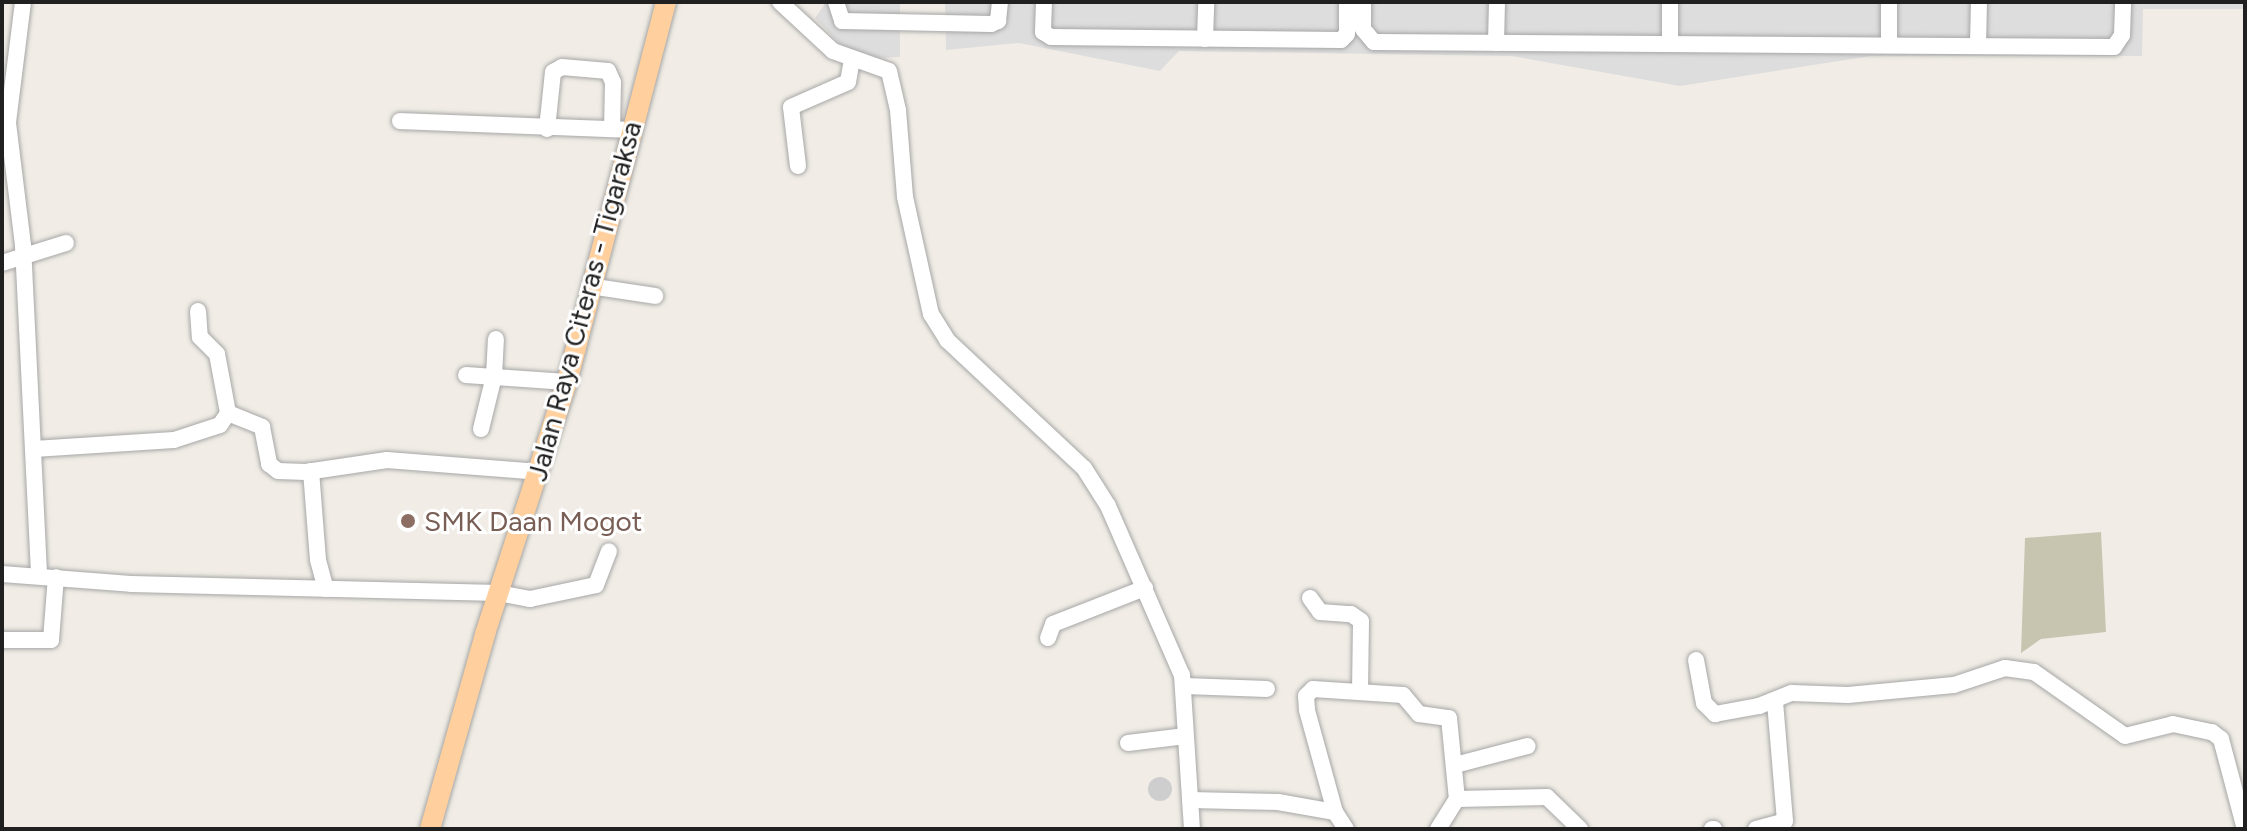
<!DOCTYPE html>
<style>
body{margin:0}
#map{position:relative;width:2247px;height:831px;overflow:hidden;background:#f1ede6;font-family:Figtree,sans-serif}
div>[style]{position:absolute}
.residential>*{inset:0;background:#dedddd}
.religious>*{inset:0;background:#cecece}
.round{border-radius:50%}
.construction>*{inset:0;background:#c7c5b0}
.roads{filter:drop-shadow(0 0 2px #a7a7a7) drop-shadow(0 0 2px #a7a7a7)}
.minor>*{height:16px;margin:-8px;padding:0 8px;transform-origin:8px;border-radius:8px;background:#fff}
.major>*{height:20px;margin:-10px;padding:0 10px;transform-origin:10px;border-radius:10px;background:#ffd09d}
.dots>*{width:22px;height:22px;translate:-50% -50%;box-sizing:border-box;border:4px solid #fff;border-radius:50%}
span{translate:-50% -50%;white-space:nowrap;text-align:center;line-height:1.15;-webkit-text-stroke:6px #fff;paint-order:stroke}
.street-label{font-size:28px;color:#202020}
.education-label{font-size:28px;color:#785e54}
.left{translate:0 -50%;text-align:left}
.frame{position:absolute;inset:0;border:4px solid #202020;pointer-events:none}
</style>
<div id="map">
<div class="residential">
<i style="clip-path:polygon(826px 2px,900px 2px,900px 57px,865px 59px,846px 50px,815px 18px)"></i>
<i style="clip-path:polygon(945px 2px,2245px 2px,2245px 9px,2143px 9px,2142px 56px,1871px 56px,1680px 86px,1512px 56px,1179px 51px,1160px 71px,1019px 43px,946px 50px)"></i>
</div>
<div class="religious">
<i class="round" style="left:1148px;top:777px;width:24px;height:24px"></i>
</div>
<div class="construction">
<i style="clip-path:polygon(2101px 532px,2106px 632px,2041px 639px,2021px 653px,2025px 538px)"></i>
</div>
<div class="roads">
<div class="minor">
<i style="left:23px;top:2px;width:122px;rotate:97.1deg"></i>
<i style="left:8px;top:123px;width:124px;rotate:83deg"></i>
<i style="left:23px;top:246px;width:329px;rotate:87.2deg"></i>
<i style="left:780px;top:2px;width:72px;rotate:42.8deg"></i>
<i style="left:833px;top:51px;width:59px;rotate:19.7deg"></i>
<i style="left:889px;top:71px;width:40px;rotate:77deg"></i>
<i style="left:898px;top:110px;width:87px;rotate:85.4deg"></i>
<i style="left:905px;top:197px;width:120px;rotate:77.5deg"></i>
<i style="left:931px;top:314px;width:31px;rotate:58deg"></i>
<i style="left:947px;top:340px;width:187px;rotate:43.1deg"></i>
<i style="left:1084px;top:468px;width:45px;rotate:57.7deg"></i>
<i style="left:1108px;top:506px;width:184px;rotate:66.4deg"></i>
<i style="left:1182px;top:675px;width:154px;rotate:86.3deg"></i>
<i style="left:836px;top:2px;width:20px;rotate:72deg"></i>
<i style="left:842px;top:21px;width:149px;rotate:1.2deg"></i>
<i style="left:991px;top:24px;width:8px;rotate:-23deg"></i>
<i style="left:998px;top:21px;width:19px;rotate:-84deg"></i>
<i style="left:1044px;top:2px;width:30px;rotate:92deg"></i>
<i style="left:1043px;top:32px;width:9px;rotate:32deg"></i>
<i style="left:1051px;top:37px;width:290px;rotate:0.6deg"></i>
<i style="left:1341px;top:40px;width:8px;rotate:-45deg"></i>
<i style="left:1347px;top:34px;width:32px;rotate:-90deg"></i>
<i style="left:1363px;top:2px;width:27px;rotate:90deg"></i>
<i style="left:1363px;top:29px;width:17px;rotate:50deg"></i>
<i style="left:1374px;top:42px;width:740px;rotate:0.39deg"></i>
<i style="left:2114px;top:47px;width:14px;rotate:-56deg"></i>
<i style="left:2122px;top:35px;width:33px;rotate:-88deg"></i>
<i style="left:1670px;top:2px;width:41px;rotate:90deg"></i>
<i style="left:1889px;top:2px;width:43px;rotate:90deg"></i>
<i style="left:1205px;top:39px;width:37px;rotate:-88deg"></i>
<i style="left:1496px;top:43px;width:41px;rotate:-88.6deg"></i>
<i style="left:1978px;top:45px;width:43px;rotate:-88.7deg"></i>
<i style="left:400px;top:121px;width:231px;rotate:2.2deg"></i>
<i style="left:547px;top:129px;width:57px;rotate:-84deg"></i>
<i style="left:553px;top:72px;width:10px;rotate:-29deg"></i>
<i style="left:562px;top:67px;width:46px;rotate:5deg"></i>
<i style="left:608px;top:71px;width:12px;rotate:66deg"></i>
<i style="left:613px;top:82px;width:47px;rotate:91.2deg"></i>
<i style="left:798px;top:166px;width:59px;rotate:-96.8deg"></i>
<i style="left:791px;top:107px;width:62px;rotate:-23.7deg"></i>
<i style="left:848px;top:82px;width:22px;rotate:-80deg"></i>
<i style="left:2px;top:263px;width:67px;rotate:-17.4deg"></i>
<i style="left:590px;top:286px;width:66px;rotate:8.7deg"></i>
<i style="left:198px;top:311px;width:26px;rotate:86deg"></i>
<i style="left:200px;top:337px;width:24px;rotate:45deg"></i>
<i style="left:217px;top:354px;width:60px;rotate:79.4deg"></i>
<i style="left:466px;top:375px;width:101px;rotate:4deg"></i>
<i style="left:481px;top:429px;width:55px;rotate:-76.2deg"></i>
<i style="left:494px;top:376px;width:37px;rotate:-87deg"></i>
<i style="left:34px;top:449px;width:140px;rotate:-3.7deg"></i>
<i style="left:174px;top:440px;width:48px;rotate:-18.1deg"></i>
<i style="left:220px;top:425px;width:14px;rotate:-56deg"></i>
<i style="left:228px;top:413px;width:37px;rotate:22deg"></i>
<i style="left:262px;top:427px;width:38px;rotate:79deg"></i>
<i style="left:269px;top:464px;width:11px;rotate:38deg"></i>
<i style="left:278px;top:471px;width:28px;rotate:2deg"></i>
<i style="left:306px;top:472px;width:82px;rotate:-8.4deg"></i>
<i style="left:387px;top:460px;width:151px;rotate:4.5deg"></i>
<i style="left:311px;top:471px;width:89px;rotate:85.5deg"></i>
<i style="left:318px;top:560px;width:30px;rotate:75deg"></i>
<i style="left:2px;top:574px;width:129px;rotate:4.4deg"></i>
<i style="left:131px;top:584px;width:368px;rotate:1.4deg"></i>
<i style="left:499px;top:593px;width:32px;rotate:11deg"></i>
<i style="left:530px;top:599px;width:67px;rotate:-12deg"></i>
<i style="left:596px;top:585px;width:36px;rotate:-69deg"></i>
<i style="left:1310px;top:598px;width:17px;rotate:54deg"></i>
<i style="left:1320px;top:612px;width:31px;rotate:4deg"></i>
<i style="left:1351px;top:614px;width:12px;rotate:35deg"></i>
<i style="left:1361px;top:621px;width:71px;rotate:90.8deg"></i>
<i style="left:1048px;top:638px;width:15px;rotate:-70deg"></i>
<i style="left:1053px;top:624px;width:99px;rotate:-21.4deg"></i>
<i style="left:2px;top:640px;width:49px"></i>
<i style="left:51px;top:640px;width:63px;rotate:-85.5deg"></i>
<i style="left:1696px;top:660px;width:44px;rotate:79.5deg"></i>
<i style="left:1704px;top:703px;width:16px;rotate:45deg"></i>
<i style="left:1715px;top:714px;width:45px;rotate:-10.3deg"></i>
<i style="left:1759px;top:706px;width:35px;rotate:-22deg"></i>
<i style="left:1792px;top:693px;width:56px;rotate:2deg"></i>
<i style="left:1848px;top:695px;width:106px;rotate:-5.4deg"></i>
<i style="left:1954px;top:685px;width:54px;rotate:-18.4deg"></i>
<i style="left:2005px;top:668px;width:29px;rotate:8deg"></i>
<i style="left:2034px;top:672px;width:111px;rotate:35.1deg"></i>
<i style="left:2125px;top:736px;width:49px;rotate:-14deg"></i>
<i style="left:2173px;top:724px;width:40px;rotate:12deg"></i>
<i style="left:2212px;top:732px;width:11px;rotate:38deg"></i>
<i style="left:2221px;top:739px;width:93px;rotate:75.1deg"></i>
<i style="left:1185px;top:686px;width:82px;rotate:2.1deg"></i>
<i style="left:1128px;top:743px;width:58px;rotate:-6.9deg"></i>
<i style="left:1455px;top:765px;width:75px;rotate:-14.6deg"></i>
<i style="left:1190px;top:800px;width:88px;rotate:1.3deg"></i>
<i style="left:1278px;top:802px;width:58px;rotate:10deg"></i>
<i style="left:1346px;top:829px;width:20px;rotate:-123deg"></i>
<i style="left:1335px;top:812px;width:106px;rotate:-105.4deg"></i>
<i style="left:1307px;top:710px;width:14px;rotate:-94deg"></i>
<i style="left:1306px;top:696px;width:10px;rotate:-45deg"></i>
<i style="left:1313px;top:689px;width:90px;rotate:3.8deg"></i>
<i style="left:1403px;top:695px;width:25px;rotate:50deg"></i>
<i style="left:1419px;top:714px;width:30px;rotate:8deg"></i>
<i style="left:1449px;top:718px;width:81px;rotate:84.4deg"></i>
<i style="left:1457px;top:799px;width:90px;rotate:-1.3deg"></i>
<i style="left:1547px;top:797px;width:46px;rotate:44.1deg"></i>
<i style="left:1438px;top:829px;width:36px;rotate:-58deg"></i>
<i style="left:1712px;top:829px;width:2px"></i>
<i style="left:1756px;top:829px;width:30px;rotate:-15deg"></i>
<i style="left:1785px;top:821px;width:120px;rotate:-94.8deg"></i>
</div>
<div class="major">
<i style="left:430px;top:829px;width:203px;rotate:-74.2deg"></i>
<i style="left:485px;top:634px;width:265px;rotate:-72deg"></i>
<i style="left:567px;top:382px;width:393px;rotate:-75.4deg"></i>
</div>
</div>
<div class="dots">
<i style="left:408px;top:521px;background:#8d6e63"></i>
</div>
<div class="street-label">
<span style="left:584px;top:301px;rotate:-75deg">Jalan Raya Citeras - Tigaraksa</span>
</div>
<div class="education-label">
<span class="left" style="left:424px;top:521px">SMK Daan Mogot</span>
</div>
<div class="frame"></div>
</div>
